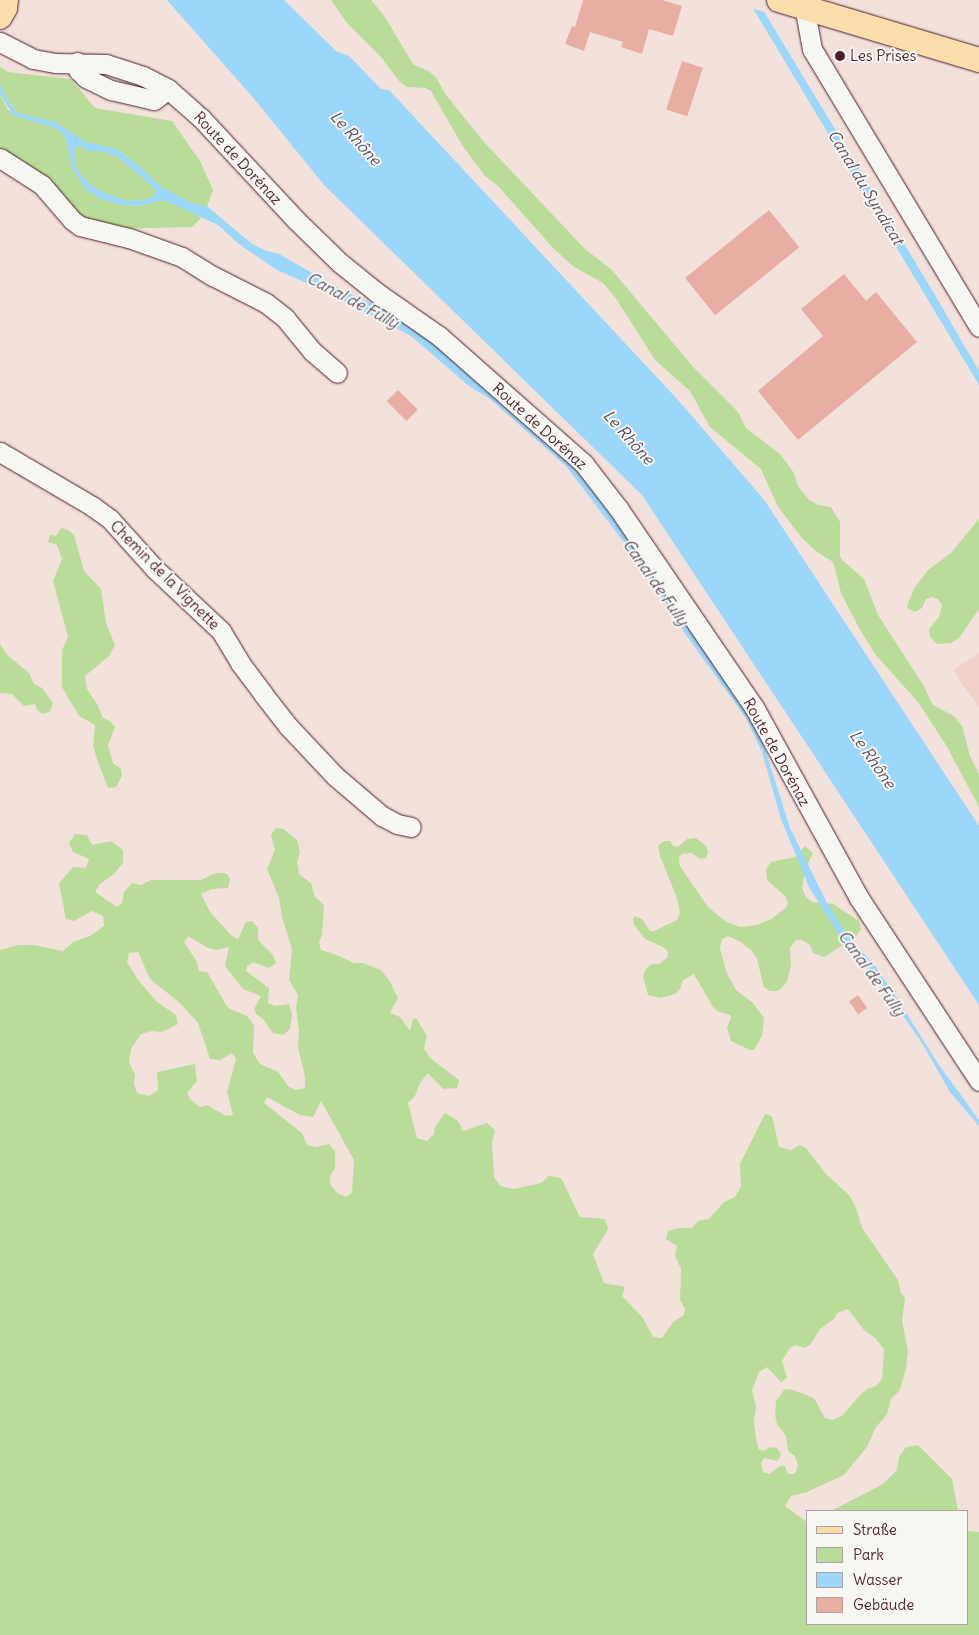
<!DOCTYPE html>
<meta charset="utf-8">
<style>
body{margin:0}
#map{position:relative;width:979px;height:1635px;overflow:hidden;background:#f2e0db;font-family:Delius,sans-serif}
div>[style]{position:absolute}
.built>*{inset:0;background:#efd1ca}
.green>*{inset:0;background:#b9dd98}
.water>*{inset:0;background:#9ad7fb}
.pier>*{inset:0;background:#f2e0db}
.building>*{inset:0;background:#e8aea4;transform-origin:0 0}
.roads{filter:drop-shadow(0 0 1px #4a1f2b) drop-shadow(0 0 1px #4a1f2b)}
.minor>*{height:19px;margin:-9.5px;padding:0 9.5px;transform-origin:9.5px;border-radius:9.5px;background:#f6f6f2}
.major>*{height:24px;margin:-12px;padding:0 12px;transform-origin:12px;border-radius:12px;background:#fbddab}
.dots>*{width:14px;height:14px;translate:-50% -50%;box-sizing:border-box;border:2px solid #f6f6f2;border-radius:50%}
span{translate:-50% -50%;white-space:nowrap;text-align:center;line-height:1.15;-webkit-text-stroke:4px #f6f6f2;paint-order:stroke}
.poi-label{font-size:15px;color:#4a1f2b}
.left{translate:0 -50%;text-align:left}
.street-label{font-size:15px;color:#4a1f2b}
.water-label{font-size:16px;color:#5e4d5f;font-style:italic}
.legend{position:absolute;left:806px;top:1510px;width:162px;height:115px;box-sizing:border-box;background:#f6f6f2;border:1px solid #b1a0a2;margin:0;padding:6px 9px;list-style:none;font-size:15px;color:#4a1f2b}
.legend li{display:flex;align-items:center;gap:10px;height:25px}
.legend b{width:25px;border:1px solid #b1a0a2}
</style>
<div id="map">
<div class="built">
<i style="clip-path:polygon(979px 653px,979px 708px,953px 670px)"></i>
</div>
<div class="green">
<i style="clip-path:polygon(331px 0,371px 0,385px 17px,413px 64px,430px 72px,437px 79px,446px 95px,484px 142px,585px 249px,611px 269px,694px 368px,738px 412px,746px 428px,780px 454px,794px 473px,798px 486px,809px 500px,818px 505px,831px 507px,840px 522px,840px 556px,842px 560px,864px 579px,878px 615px,922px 683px,933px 705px,954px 716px,962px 726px,970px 756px,979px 774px,979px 807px,946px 745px,918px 702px,875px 654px,859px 628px,841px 593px,833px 562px,817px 552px,802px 538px,778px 507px,761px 469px,710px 427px,690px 391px,655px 360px,617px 300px,603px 283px,574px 267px,553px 248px,498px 186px,485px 176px,462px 145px,431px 91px,425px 88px,407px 87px,399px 81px,381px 57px,347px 23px)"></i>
<i style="clip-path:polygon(0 67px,8px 72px,71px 79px,95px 108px,172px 121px,200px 161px,213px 190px,207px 207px,189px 202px,170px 193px,160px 186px,138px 165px,79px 139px,55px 122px,18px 113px,9px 103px,0 84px)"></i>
<i style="clip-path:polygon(0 94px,8px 110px,55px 128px,65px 136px,73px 170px,84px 187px,97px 197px,117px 204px,139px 206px,164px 200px,183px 207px,201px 218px,192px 227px,107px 229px,83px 221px,0 154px)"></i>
<i style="clip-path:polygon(80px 145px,91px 151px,101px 151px,118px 157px,155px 189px,156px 194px,146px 200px,127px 201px,102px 192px,91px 185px,77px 170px,74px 156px,75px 147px)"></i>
<i style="clip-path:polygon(979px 519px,979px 609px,959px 638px,951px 643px,937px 644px,930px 637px,929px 629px,939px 617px,942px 605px,938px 599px,932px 597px,926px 599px,922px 608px,915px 612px,907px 608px,908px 603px,915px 587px,928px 570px,951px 553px)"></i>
<i style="clip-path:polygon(61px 528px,68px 530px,74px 535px,84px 571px,101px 589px,106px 623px,115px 645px,109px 656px,85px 676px,87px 689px,97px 704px,103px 718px,111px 722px,115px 727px,108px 745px,113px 763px,121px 769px,122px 776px,116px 787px,108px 788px,97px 759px,93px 746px,95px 725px,79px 716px,62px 687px,62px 650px,68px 637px,53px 581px,62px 559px,57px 545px,48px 542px,50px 535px,56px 536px)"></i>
<i style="clip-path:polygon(0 644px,7px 655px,29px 673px,34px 684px,42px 688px,53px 703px,50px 712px,42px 714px,37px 710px,35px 704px,24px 706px,12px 694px,0 693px)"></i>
<i style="clip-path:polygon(evenodd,276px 828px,283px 829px,297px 840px,300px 853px,297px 862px,299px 874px,311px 883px,315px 897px,324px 905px,322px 935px,319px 943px,321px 950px,337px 955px,354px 963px,363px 963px,381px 970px,389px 980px,398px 998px,390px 1013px,400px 1017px,410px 1031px,413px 1019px,416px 1018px,427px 1036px,424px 1049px,430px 1058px,459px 1080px,457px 1088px,443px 1089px,428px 1073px,420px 1083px,415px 1096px,408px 1103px,417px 1138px,427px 1141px,434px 1134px,435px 1127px,445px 1113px,458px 1121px,463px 1131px,487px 1123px,495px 1130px,492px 1142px,494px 1177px,500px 1186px,514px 1189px,541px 1183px,549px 1176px,561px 1178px,580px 1217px,605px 1219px,608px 1229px,593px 1254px,604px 1283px,625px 1287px,622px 1296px,643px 1318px,653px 1337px,662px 1338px,673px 1322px,684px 1315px,685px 1309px,680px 1300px,681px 1269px,675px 1256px,677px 1246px,666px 1239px,668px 1231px,678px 1228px,692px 1228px,698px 1221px,709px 1219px,724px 1202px,735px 1197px,741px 1186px,740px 1164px,765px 1114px,772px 1116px,779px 1147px,791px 1150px,800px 1145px,806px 1148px,826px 1174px,850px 1196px,856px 1208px,862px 1228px,898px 1280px,901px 1293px,905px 1298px,902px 1321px,908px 1351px,906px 1368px,900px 1390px,891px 1399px,887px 1414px,876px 1427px,867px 1447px,844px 1475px,807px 1492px,791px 1496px,785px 1506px,808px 1523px,808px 1624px,968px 1624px,968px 1531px,979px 1532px,979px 1635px,0 1635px,0 950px,18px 945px,33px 945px,63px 951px,73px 942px,90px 936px,104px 926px,103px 916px,92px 911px,74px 921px,66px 919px,59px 883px,73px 867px,86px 868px,89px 859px,73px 852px,69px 843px,75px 834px,87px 835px,92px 845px,111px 841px,123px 850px,123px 863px,114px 874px,100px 884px,95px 892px,117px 907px,122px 903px,124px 892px,132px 883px,141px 885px,151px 880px,201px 880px,216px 873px,226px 873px,230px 879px,228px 888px,212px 889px,201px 894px,210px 912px,232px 936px,238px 939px,246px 922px,252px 921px,258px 928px,258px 940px,273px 955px,276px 963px,269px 968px,253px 962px,247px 966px,246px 971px,269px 988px,268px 1003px,275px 1006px,289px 1004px,292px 1014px,290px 1029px,283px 1035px,273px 1033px,263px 1019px,256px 1014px,254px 1009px,261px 996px,243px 989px,225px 966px,229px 947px,216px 950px,206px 947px,188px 936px,184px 942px,197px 962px,199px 971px,207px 972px,228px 1008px,247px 1016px,254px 1025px,253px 1053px,260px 1064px,278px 1072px,289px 1087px,296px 1090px,305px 1088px,305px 1076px,298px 1048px,299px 1031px,296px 1008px,298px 995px,289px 980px,292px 949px,282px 917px,279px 898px,267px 869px,275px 850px,271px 835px,276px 828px,138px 952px,150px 979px,180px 1003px,198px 1023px,210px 1059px,220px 1060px,232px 1053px,236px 1059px,227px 1092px,233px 1115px,226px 1116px,207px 1105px,200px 1107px,191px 1100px,187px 1093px,197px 1081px,195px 1064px,157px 1072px,158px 1090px,149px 1096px,137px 1093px,134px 1084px,135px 1075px,129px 1062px,131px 1049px,141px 1034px,152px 1031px,162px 1032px,178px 1024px,176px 1015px,157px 1002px,138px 980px,127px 962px,129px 953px,138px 952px,276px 828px,267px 1097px,300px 1115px,313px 1117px,321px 1101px,354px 1160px,352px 1193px,346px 1197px,337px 1193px,330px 1184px,331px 1174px,335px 1168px,335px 1151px,329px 1144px,317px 1147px,307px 1145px,302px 1133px,264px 1103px,267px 1097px,276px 828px,848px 1309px,864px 1330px,875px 1338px,884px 1349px,882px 1379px,876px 1386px,867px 1389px,860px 1395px,842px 1416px,832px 1420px,825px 1418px,814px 1398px,790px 1389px,784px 1390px,776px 1401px,775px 1415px,777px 1424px,786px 1436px,788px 1451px,795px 1456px,798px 1465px,795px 1474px,788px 1474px,785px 1466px,780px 1466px,769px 1474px,763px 1472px,761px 1463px,764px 1458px,778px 1461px,781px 1454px,777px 1448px,769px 1447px,765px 1451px,759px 1450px,756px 1438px,754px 1423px,756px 1406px,752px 1390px,759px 1372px,767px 1367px,781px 1382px,787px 1378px,782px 1361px,790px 1348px,795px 1345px,804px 1348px,810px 1345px,820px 1329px,834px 1319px,837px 1313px,848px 1309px)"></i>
<i style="clip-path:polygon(696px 838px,706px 846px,708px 853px,706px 858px,700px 859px,692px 853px,682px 854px,679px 857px,680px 866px,708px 907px,726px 922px,741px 927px,757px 925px,770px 920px,787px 907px,788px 902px,785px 896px,767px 880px,766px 869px,771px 862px,795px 857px,805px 846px,813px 853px,805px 870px,802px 888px,806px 897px,812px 902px,833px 904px,859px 921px,861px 929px,856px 937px,824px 957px,813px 953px,810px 945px,802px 940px,796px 940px,790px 948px,791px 966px,787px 982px,778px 991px,770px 991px,764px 987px,757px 959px,752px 951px,741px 942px,728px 936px,722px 939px,720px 949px,727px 974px,736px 990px,753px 1003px,764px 1018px,762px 1036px,754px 1050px,750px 1050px,731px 1041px,727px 1027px,731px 1018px,730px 1015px,717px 1011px,713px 1007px,694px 974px,683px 980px,680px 989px,675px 994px,660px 998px,648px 995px,643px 976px,646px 969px,652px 964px,659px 964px,667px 958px,668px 952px,665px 948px,645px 939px,634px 925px,633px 919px,635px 916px,642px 919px,650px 931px,654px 931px,677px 920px,680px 913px,677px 898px,660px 856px,658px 846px,664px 841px,670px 841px,673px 846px,678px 847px,687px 839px)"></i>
<i style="clip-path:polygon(918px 1445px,952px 1479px,958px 1511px,831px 1511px,883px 1484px,897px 1470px,899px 1457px,906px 1447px)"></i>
</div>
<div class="water">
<i style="clip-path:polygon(167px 0,284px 0,336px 51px,349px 56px,381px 89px,389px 90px,679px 401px,765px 501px,979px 826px,979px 1005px,642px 495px,325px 186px,256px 101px)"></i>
<i style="clip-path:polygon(748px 0,757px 0,932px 290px,979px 371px,979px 385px)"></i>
<i style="clip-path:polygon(evenodd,0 84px,9px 103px,18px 113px,55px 122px,86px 142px,117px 149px,138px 165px,160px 186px,189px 202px,208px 207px,252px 244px,267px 251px,279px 254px,340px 289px,414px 323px,588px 476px,760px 733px,790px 828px,827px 903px,844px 931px,875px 966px,893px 992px,939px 1065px,979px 1120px,979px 1126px,950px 1092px,922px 1043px,879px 981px,851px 954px,809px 887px,781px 819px,762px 752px,746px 718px,686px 635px,642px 566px,566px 466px,490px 399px,469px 386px,411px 336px,329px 293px,277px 270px,239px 244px,218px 225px,164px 200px,139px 206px,117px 204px,97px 197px,84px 187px,73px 170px,65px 136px,55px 128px,13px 115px,0 94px,0 84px,80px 145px,87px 151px,101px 151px,118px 157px,155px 189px,156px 194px,146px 200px,127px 201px,102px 192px,91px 185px,77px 170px,74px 156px,75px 147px,80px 145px)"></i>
</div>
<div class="pier">
<i style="clip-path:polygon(746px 0,760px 0,767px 13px,750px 8px)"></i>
</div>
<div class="building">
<i style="clip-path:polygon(583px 0,662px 0,682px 6px,673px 36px,649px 29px,642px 54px,621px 47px,623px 42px,590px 32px,584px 51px,565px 44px,572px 26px,575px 27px)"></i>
<i style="left:682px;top:61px;width:22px;height:51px;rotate:18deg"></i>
<i style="left:769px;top:210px;width:48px;height:108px;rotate:51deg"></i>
<i style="clip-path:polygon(844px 274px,866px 301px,876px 292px,917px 342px,798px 440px,758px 391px,823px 336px,801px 309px)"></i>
<i style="left:398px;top:390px;width:28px;height:16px;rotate:45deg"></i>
<i style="left:858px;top:995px;width:16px;height:11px;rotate:55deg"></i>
</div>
<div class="roads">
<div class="minor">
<i style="left:803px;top:0;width:50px;rotate:79.6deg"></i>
<i style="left:812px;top:49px;width:324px;rotate:59deg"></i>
<i style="left:0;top:42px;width:37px;rotate:27deg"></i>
<i style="left:33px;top:59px;width:22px;rotate:10deg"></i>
<i style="left:55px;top:63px;width:51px;rotate:1.1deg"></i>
<i style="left:106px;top:64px;width:39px;rotate:18deg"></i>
<i style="left:143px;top:76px;width:28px;rotate:27deg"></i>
<i style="left:168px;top:89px;width:44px;rotate:41.3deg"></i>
<i style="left:201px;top:118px;width:139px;rotate:47deg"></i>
<i style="left:296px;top:220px;width:60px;rotate:44.3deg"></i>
<i style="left:339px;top:262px;width:48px;rotate:39deg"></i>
<i style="left:376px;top:292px;width:77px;rotate:34.9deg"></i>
<i style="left:439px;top:336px;width:193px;rotate:41.4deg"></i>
<i style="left:584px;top:464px;width:56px;rotate:52.3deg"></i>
<i style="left:618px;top:508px;width:241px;rotate:55.7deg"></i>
<i style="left:754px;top:707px;width:218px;rotate:61.2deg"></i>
<i style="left:859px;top:898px;width:219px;rotate:56.7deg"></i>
<i style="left:77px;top:62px;width:8px;rotate:83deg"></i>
<i style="left:78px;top:70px;width:11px;rotate:45deg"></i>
<i style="left:86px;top:78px;width:28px;rotate:26deg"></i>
<i style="left:111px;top:90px;width:44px;rotate:13.1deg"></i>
<i style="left:154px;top:100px;width:18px;rotate:-38deg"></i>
<i style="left:0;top:158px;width:50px;rotate:32.7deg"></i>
<i style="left:42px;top:185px;width:46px;rotate:49.4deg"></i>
<i style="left:72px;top:220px;width:10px;rotate:37deg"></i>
<i style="left:80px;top:226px;width:50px;rotate:13.8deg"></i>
<i style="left:129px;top:238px;width:56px;rotate:19.7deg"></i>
<i style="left:182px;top:257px;width:36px;rotate:32deg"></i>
<i style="left:213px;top:276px;width:59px;rotate:27deg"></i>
<i style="left:266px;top:303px;width:24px;rotate:38deg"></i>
<i style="left:285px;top:318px;width:43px;rotate:50.7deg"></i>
<i style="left:312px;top:351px;width:33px;rotate:41deg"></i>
<i style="left:0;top:452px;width:107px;rotate:30.4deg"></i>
<i style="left:92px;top:506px;width:22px;rotate:36deg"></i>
<i style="left:110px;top:519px;width:67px;rotate:48deg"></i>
<i style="left:155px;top:569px;width:91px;rotate:43.2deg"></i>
<i style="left:221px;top:631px;width:37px;rotate:59deg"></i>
<i style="left:240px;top:663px;width:39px;rotate:53deg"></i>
<i style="left:263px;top:694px;width:41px;rotate:52deg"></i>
<i style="left:288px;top:726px;width:69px;rotate:46.8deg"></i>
<i style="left:335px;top:776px;width:62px;rotate:40.4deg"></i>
<i style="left:382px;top:816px;width:17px;rotate:28deg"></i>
<i style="left:397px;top:824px;width:14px;rotate:12deg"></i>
</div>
<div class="major">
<i style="left:779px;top:0;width:209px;rotate:16.7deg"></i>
<i style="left:0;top:17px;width:10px;rotate:-61deg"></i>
<i style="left:5px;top:8px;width:8px;rotate:-83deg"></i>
</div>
</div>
<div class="dots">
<i style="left:840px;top:56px;background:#4a1f2b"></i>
</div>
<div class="poi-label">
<span class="left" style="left:850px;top:56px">Les Prises</span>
</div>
<div class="street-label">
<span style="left:238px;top:158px;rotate:47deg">Route de Dorénaz</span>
<span style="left:540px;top:426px;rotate:42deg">Route de Dorénaz</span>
<span style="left:165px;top:575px;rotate:45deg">Chemin de la Vignette</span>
<span style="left:777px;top:752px;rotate:61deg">Route de Dorénaz</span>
</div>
<div class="water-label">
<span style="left:356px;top:138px;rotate:48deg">Le Rhône</span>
<span style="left:866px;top:187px;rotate:59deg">Canal du Syndicat</span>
<span style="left:353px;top:300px;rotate:28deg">Canal de Fully</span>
<span style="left:629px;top:437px;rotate:48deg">Le Rhône</span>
<span style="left:656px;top:582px;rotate:55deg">Canal de Fully</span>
<span style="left:873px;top:759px;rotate:55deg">Le Rhône</span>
<span style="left:872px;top:973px;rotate:54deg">Canal de Fully</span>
</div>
<ul class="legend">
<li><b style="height:6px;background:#fbddab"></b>Straße</li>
<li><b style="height:14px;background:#b9dd98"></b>Park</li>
<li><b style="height:14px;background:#9ad7fb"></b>Wasser</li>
<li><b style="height:14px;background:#e8aea4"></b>Gebäude</li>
</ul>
</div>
